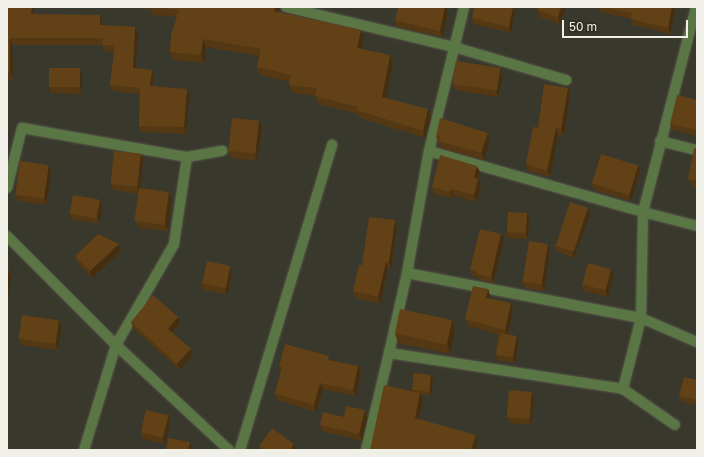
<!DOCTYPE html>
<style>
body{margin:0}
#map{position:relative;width:704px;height:457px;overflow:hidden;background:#39382c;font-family:"Golos Text",sans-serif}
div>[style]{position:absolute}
.roads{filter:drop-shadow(0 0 1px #56554a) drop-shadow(0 0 1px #56554a)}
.minor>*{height:10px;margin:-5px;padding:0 5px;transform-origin:5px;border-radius:5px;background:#597644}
.wall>*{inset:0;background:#543814}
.shaded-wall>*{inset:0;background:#452e10}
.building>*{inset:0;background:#624117;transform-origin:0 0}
span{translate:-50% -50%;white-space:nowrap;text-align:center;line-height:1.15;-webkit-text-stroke:3px #2f2e22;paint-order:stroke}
.frame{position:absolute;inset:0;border:8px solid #f0f0e8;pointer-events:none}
.scale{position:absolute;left:562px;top:20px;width:126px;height:18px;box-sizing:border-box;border:2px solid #f0f0e8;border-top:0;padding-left:5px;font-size:12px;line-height:14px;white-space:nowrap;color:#f0f0e8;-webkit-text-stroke:3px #2f2e22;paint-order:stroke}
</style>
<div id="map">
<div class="roads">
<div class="minor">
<i style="left:286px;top:7px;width:173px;rotate:13.4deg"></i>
<i style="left:454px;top:47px;width:117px;rotate:16.4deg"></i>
<i style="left:660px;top:141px;width:38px;rotate:14deg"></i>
<i style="left:429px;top:151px;width:148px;rotate:-76.3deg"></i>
<i style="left:7px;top:188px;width:62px;rotate:-76deg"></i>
<i style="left:22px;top:128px;width:168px;rotate:10deg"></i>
<i style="left:187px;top:157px;width:36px;rotate:-10deg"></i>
<i style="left:7px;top:236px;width:154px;rotate:45deg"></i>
<i style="left:116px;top:345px;width:154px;rotate:42.9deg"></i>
<i style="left:407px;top:273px;width:124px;rotate:-79.8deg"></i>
<i style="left:429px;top:151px;width:223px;rotate:15.9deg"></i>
<i style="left:643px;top:212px;width:212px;rotate:-75.5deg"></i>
<i style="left:389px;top:353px;width:82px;rotate:-77.3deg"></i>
<i style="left:407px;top:273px;width:238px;rotate:10.9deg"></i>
<i style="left:641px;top:318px;width:61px;rotate:23.2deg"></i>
<i style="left:623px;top:389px;width:73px;rotate:-75.8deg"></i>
<i style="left:641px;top:318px;width:106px;rotate:-88.9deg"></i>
<i style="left:643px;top:212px;width:56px;rotate:14.5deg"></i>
<i style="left:84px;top:450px;width:110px;rotate:-73.1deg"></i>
<i style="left:116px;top:345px;width:116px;rotate:-60.1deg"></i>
<i style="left:174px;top:244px;width:88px;rotate:-81.5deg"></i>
<i style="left:240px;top:450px;width:319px;rotate:-73.2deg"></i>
<i style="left:366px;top:450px;width:100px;rotate:-76.7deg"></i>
<i style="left:389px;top:353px;width:237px;rotate:8.7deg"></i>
<i style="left:623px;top:389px;width:63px;rotate:34.7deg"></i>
</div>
</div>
<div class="wall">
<i style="clip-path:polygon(7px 7px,34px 7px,34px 14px,103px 22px,103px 25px,135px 27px,138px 34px,135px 69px,152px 70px,154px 77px,153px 86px,187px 89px,189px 95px,186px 134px,141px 132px,139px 126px,140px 94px,113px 91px,110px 85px,114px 52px,105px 51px,103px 45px,12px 45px,13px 79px,7px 79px,8px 119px,7px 119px)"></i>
<i style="clip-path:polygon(121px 7px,280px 7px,279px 12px,364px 38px,361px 49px,390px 55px,393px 63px,386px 98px,431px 117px,425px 138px,360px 118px,358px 114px,318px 104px,315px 96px,292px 93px,289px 85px,290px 82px,259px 75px,257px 67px,259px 56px,206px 47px,204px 63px,173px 60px,170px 52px,177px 17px,153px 15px,151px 9px)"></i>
<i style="clip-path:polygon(566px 7px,560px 24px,540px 17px,537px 10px)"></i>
<i style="clip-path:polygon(598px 7px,676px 7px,670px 34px,633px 25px,631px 19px,600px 12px)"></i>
<i style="clip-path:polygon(515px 12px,511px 33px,474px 24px,472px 18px)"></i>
<i style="clip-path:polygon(448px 13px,442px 37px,397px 27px,395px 20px)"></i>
<i style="clip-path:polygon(80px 68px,82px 74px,82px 94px,51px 93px,49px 87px)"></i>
<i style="clip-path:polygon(500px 68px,503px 75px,498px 97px,455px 90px,453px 84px)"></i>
<i style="clip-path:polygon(568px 88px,570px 94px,564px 135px,558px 135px,550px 177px,528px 171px,526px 164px,538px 128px)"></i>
<i style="clip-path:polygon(697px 100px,697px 136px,673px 130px,670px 124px)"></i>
<i style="clip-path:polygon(259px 121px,262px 128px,257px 161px,231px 158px,228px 151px)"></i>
<i style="clip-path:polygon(488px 133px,490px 139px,484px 160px,441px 148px,436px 136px)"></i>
<i style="clip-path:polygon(697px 148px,697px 188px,692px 187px,688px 179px)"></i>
<i style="clip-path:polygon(141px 154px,143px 160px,140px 188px,169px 192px,172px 198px,168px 231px,138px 228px,136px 221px,139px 194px,113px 190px,110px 184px)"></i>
<i style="clip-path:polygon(640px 171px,631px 201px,594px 190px,592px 184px)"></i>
<i style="clip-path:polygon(51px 172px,46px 205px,18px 201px,15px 195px)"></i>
<i style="clip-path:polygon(480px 172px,478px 179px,481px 185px,476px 202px,453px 195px,453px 198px,434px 194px,432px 187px)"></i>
<i style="clip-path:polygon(100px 200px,102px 207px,99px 223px,72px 220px,70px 214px)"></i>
<i style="clip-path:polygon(590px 215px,574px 258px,557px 251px,554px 245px)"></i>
<i style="clip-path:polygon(395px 220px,397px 227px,391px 269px,388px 268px,380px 304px,355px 298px,353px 291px,362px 265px)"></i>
<i style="clip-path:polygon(529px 220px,528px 239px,508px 238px,506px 232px)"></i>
<i style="clip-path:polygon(501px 234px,504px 240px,493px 283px,479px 280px,478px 277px,472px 276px,470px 269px)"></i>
<i style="clip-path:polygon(548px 244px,550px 250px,544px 291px,525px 288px,522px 281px)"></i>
<i style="clip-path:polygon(121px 251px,92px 278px,77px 262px,75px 256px)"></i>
<i style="clip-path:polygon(230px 266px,232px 273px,227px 295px,204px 290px,201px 283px)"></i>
<i style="clip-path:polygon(614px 276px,608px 297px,584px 291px,582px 284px)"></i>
<i style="clip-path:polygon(488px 289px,490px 296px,490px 298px,513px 310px,508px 334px,519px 343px,515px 363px,498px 360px,495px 354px,499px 335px,468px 326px,465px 319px)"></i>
<i style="clip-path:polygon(178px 317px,180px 323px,172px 332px,191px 349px,193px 355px,180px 370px,133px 328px,131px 322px)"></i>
<i style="clip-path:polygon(59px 320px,61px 327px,58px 350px,21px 345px,19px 339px)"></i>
<i style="clip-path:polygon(452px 320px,455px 329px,450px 354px,398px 343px,395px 334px)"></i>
<i style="clip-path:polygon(330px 360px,358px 366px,361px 373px,356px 396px,323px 389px,316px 412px,277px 400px,275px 394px,281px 372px,279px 366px)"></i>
<i style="clip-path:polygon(431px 375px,433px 378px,431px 395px,421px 394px,423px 400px,418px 419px,478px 442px,476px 450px,370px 450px,412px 391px,412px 390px)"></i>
<i style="clip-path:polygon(697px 380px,697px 406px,682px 402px,679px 396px)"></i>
<i style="clip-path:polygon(534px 398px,531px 425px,509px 423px,507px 417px)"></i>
<i style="clip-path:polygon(344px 417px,367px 417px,362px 441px,322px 431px,320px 425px)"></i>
<i style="clip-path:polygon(170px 422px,165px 444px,143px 439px,141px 432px)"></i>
<i style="clip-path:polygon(259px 446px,296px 450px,261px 450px)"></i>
</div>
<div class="shaded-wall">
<i style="clip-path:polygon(32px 7px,34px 7px,33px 21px,31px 14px)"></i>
<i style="clip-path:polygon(275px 7px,280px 7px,277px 19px,274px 11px)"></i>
<i style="clip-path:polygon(443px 7px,446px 7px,448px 13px,442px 37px,440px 31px)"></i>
<i style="clip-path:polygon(513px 7px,515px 12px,511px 33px,509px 27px)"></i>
<i style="clip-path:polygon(561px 7px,566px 7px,560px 24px,558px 17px)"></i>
<i style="clip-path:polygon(672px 7px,676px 7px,670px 34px,668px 28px)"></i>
<i style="clip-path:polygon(100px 15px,103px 22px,102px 31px,100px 25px)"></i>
<i style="clip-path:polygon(135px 27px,138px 34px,135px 75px,133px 68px)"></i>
<i style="clip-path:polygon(361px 30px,364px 38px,360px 56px,357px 48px)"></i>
<i style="clip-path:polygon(10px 38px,12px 45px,13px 79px,10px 72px)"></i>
<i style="clip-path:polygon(203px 39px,206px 47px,204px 63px,201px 55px)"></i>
<i style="clip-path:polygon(390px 55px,393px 63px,385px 104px,382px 97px)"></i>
<i style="clip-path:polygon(80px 68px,82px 74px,82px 94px,80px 87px)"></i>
<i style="clip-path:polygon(500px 68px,503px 75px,498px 97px,496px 91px)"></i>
<i style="clip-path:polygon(152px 70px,154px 77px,152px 92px,150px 86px)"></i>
<i style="clip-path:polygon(7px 78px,7px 79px,8px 119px,7px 116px)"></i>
<i style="clip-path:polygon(568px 88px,570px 94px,564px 135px,561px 129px)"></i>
<i style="clip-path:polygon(187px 89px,189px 95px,186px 134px,184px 127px)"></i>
<i style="clip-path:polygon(428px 109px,431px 117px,425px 138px,423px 131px)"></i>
<i style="clip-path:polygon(259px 121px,262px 128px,257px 161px,255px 155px)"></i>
<i style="clip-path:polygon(556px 128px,558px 135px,550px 177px,547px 171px)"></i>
<i style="clip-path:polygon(488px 133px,490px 139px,484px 160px,481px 153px)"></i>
<i style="clip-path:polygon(141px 154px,143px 160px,139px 194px,137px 187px)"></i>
<i style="clip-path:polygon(49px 165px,51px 172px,46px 205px,44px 199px)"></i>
<i style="clip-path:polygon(638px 165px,640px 171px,631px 201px,629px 195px)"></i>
<i style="clip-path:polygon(477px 166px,480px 172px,476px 184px,474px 177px)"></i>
<i style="clip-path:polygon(478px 179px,481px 185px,476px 202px,474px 195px)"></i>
<i style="clip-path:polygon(451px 189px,453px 195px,453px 198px,450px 192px)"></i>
<i style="clip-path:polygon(169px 192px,172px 198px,168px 231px,165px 225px)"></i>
<i style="clip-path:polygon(100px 200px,102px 207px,99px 223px,97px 217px)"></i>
<i style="clip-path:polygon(588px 208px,590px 215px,574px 258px,572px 252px)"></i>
<i style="clip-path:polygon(527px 213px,529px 220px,528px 239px,525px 233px)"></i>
<i style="clip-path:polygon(395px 220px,397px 227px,391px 269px,389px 262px)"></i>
<i style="clip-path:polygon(501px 234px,504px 240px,493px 283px,491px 277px)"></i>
<i style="clip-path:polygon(119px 244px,121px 251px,92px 278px,90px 271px)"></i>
<i style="clip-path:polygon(548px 244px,550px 250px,544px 291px,542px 284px)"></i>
<i style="clip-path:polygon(386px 262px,388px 268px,380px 304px,378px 297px)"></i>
<i style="clip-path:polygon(230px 266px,232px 273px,227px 295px,225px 289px)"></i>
<i style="clip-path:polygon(9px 269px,11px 275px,8px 298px,7px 294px,7px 283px)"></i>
<i style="clip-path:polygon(611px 269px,614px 276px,608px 297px,605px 291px)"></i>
<i style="clip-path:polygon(488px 289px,490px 296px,488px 304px,486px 298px)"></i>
<i style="clip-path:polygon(511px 303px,513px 310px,507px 337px,505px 330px)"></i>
<i style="clip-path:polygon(178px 317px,180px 323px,170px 335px,168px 329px)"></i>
<i style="clip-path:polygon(59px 320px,61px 327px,58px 350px,56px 344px)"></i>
<i style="clip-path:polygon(452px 320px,455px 329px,450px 354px,447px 345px)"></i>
<i style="clip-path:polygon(517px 336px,519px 343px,515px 363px,512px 357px)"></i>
<i style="clip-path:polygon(191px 349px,193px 355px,180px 370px,177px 364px)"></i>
<i style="clip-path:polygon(358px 366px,361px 373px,356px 396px,353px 390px)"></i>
<i style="clip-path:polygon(431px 375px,433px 378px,431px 395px,430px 392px)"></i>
<i style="clip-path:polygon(320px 383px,323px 389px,316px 412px,314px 405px)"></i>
<i style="clip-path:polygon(532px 392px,534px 398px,531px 425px,529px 419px)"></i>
<i style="clip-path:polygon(420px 393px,423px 400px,417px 425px,415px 418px)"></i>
<i style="clip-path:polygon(365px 410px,367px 417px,362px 441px,359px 434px)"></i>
<i style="clip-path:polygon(168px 415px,170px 422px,165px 444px,162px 437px)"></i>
<i style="clip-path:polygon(476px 435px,478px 442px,476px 450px,471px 450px)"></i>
<i style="clip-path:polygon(190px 442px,192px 449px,192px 450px,188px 450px)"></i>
<i style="clip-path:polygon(294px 444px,296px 450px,290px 450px)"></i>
</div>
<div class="building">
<i style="clip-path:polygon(7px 7px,32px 7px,31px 14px,100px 15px,100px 25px,135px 27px,133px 68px,152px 70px,150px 86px,187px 89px,184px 127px,139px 126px,140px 88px,110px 85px,115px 45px,102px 45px,103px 38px,10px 38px,10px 72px,7px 72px)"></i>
<i style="clip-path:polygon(151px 7px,275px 7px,274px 11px,361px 30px,357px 48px,390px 55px,382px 97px,428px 109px,423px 131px,357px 110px,358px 107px,315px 96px,317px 88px,289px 85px,291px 75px,257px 67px,261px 49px,203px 39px,201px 55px,170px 52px,171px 35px,179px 10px)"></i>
<i style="clip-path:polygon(398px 7px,445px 7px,440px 31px,395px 20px)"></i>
<i style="clip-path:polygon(474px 7px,513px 7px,509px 27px,472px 18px)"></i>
<i style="clip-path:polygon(538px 7px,561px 7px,558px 17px,537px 10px)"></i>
<i style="clip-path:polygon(603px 7px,672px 7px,668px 28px,631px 19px,632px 13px)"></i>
<i style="left:456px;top:61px;width:45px;height:23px;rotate:9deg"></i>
<i style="left:49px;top:68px;width:31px;height:19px"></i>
<i style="clip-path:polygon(544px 84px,568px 88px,561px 129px,556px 128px,547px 171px,526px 164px,533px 127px,538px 128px)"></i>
<i style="clip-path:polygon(677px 95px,697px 100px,697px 130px,670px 124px)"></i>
<i style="left:232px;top:118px;width:27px;height:33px;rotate:6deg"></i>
<i style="clip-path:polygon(440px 118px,488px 133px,481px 153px,438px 141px,440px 137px,436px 136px)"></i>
<i style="clip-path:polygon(694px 148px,697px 148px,697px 180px,688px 179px)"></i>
<i style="left:114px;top:151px;width:27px;height:33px;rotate:6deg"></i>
<i style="left:601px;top:154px;width:39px;height:31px;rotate:17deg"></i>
<i style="clip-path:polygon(440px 155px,477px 166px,474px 177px,478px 179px,474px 195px,451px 189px,450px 192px,432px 187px)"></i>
<i style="left:20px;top:161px;width:29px;height:34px;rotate:8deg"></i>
<i style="left:139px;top:188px;width:30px;height:33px;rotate:8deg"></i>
<i style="left:73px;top:195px;width:27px;height:19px;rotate:10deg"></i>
<i style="left:570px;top:202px;width:19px;height:46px;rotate:18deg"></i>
<i style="left:508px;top:212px;width:19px;height:20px;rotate:3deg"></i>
<i style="clip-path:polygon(369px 217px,395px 220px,389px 262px,386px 262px,378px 297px,353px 291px,359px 265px,362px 265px)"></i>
<i style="clip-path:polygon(480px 229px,501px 234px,491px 277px,477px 274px,477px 271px,470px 269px)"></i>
<i style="clip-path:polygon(98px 234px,119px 244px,90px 271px,75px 256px)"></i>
<i style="left:529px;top:241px;width:19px;height:41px;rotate:9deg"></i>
<i style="left:207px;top:261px;width:24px;height:23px;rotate:12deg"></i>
<i style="left:588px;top:263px;width:24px;height:22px;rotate:15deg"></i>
<i style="clip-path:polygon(7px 269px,9px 269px,7px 283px)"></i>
<i style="clip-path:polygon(473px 286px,488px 289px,486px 298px,511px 303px,505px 330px,465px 319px)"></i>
<i style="clip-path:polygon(153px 295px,178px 317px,168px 329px,191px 349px,177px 364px,131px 322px)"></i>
<i style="left:400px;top:309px;width:53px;height:25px;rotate:12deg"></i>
<i style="left:22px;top:315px;width:37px;height:24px;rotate:8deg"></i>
<i style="left:500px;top:333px;width:17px;height:22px;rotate:10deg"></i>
<i style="clip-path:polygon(285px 344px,329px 356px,328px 360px,358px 366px,353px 390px,320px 383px,314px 405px,275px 394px,282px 367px,279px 366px)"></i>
<i style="left:414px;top:373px;width:17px;height:17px;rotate:7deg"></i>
<i style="clip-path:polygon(684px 377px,697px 380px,697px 400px,679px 396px)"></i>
<i style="clip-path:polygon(384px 385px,420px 393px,415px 418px,476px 435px,471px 450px,425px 450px,423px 449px,422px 450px,370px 450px)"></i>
<i style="left:509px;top:390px;width:23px;height:27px;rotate:5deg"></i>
<i style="clip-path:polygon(346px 406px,365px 410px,359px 434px,320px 425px,323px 412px,344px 417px)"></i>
<i style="left:146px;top:410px;width:23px;height:23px;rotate:13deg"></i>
<i style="clip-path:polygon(272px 428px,294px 444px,290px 450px,264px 450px,259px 446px)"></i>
<i style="clip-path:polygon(168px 438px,190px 442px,188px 450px,166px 450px)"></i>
</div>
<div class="frame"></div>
<div class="scale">50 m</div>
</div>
